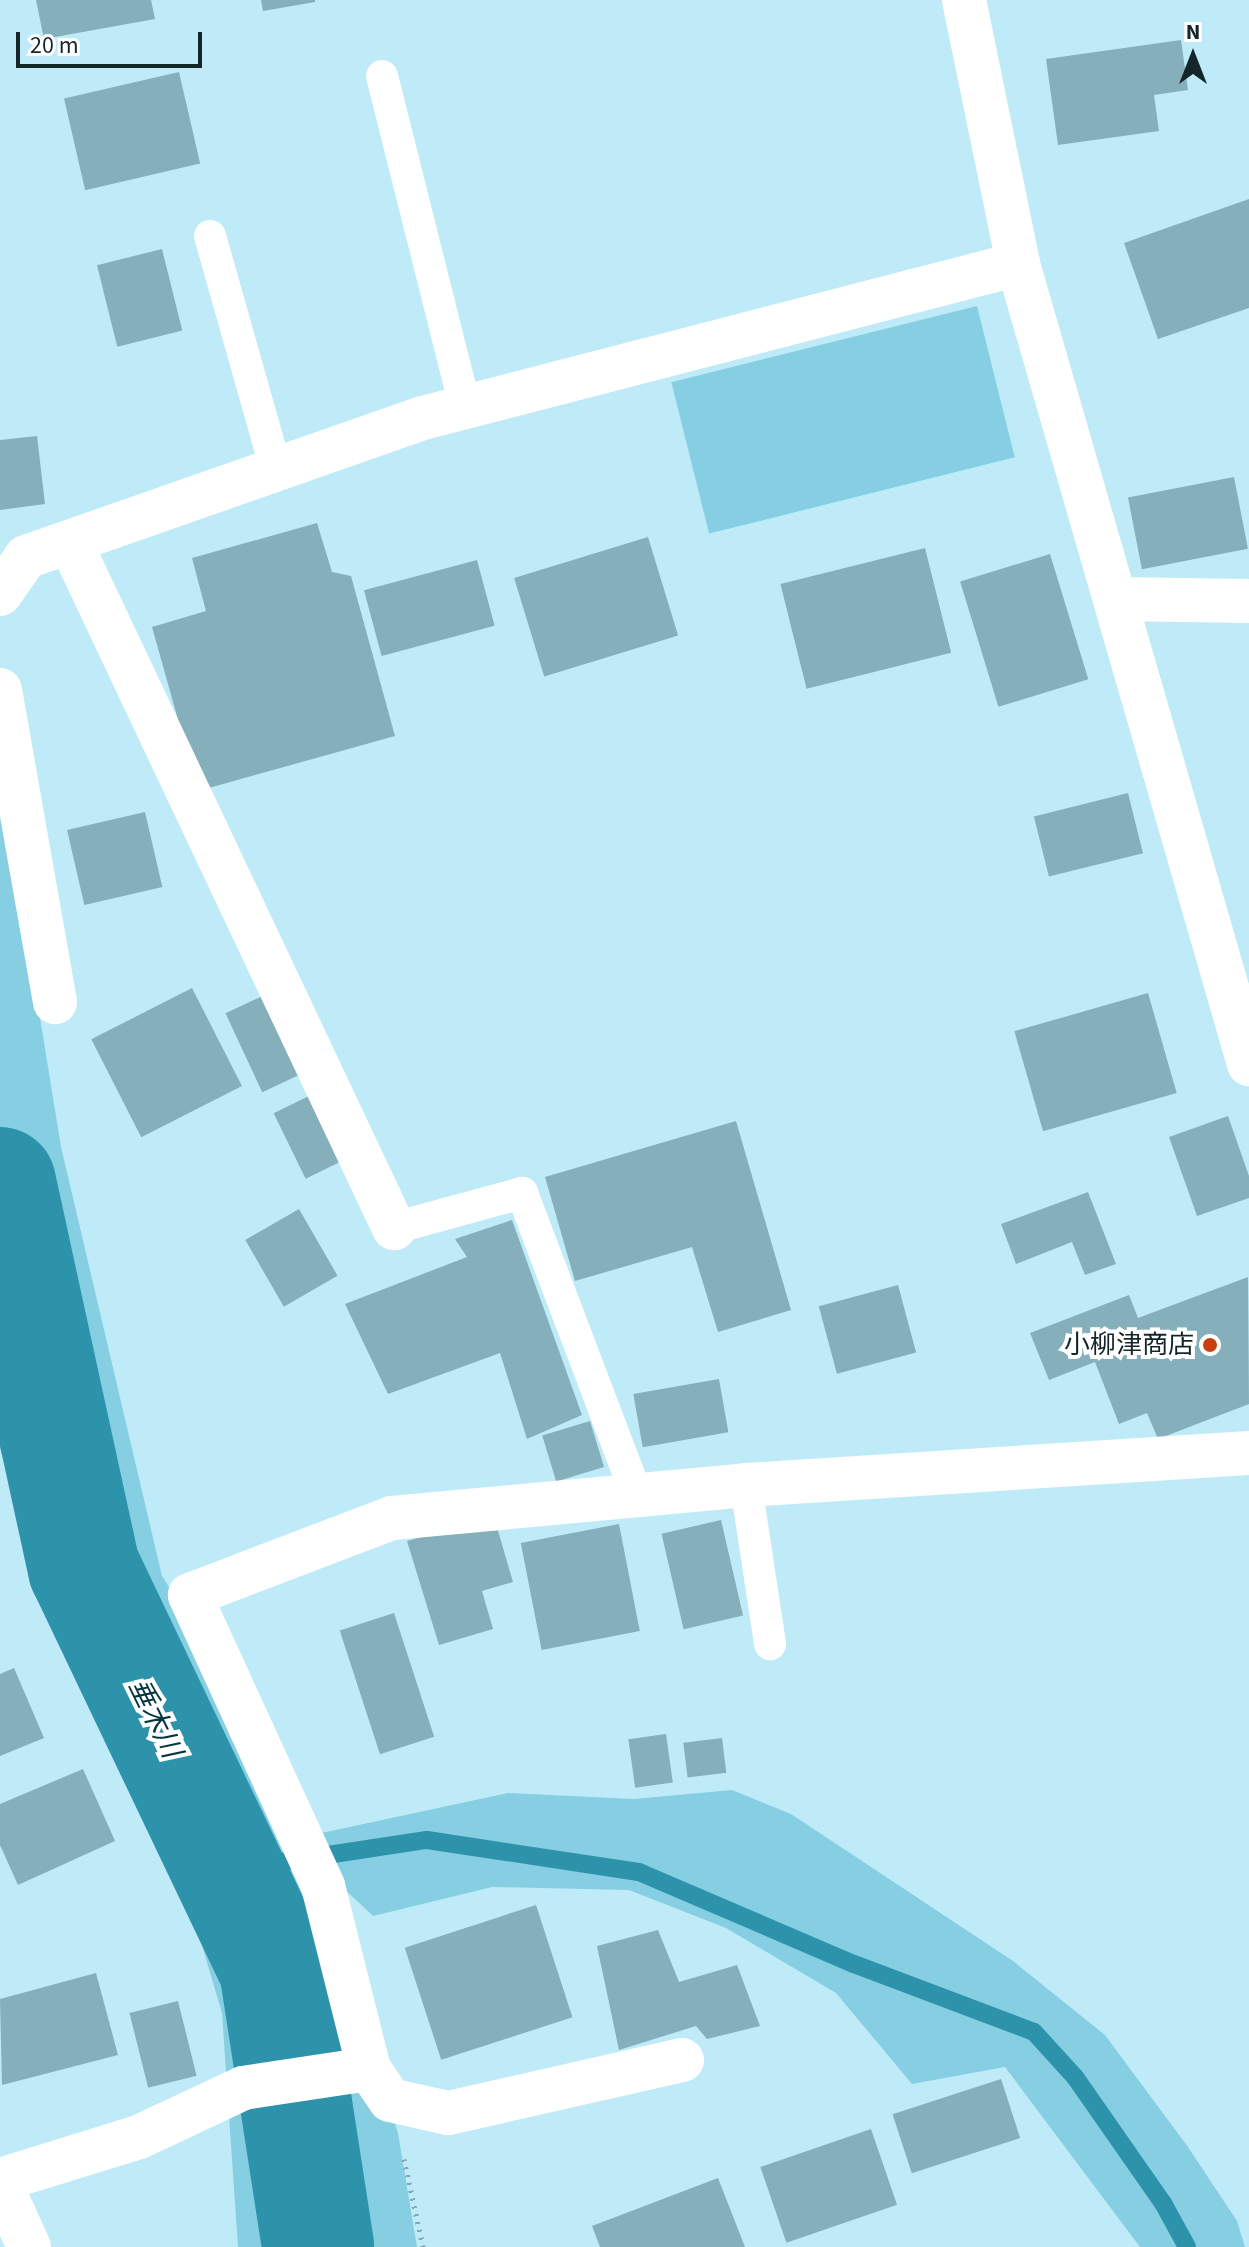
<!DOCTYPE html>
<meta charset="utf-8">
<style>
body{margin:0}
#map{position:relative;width:1249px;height:2247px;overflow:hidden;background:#bfebf8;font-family:"Source Sans 3","Noto Sans JP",sans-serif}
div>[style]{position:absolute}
.green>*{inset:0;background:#86cee2;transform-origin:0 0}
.stream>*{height:18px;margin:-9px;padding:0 9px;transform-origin:9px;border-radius:9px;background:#2d93ab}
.river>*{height:112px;margin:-56px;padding:0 56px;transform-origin:56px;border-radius:56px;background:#2d93ab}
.building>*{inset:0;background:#84afbb;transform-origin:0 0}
.path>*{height:5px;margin-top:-2.5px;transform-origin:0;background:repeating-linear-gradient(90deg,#84a6b0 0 2px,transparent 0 8px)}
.service>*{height:32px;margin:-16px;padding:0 16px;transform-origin:16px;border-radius:16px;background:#fff}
.minor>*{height:44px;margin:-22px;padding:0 22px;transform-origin:22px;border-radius:22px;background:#fff}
.tertiary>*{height:44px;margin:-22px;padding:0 22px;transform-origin:22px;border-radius:22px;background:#fff}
.dots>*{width:22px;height:22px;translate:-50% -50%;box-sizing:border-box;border:4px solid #fff;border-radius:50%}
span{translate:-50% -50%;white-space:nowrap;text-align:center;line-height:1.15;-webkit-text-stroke:8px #fff;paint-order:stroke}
.poi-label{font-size:26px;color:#15262b}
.right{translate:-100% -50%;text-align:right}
.water-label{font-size:28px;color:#05353f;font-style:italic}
.north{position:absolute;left:1153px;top:16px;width:80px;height:80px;-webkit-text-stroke:6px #fff;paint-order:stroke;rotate:0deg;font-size:22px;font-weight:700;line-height:32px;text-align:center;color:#15262b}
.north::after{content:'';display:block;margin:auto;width:28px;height:36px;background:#15262b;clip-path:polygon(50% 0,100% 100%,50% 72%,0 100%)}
.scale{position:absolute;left:16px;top:32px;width:186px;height:36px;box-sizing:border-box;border:4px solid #15262b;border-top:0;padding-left:10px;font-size:24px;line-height:28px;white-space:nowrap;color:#15262b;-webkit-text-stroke:6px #fff;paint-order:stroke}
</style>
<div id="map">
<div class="green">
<i style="left:977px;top:306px;width:156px;height:315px;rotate:76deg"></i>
<i style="clip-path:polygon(0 772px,61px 1147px,162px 1576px,236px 1694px,303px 1837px,508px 1793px,634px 1799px,732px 1790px,791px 1814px,1013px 1961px,1105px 2035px,1188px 2147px,1237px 2221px,1245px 2247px,1140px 2247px,1005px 2067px,912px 2084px,836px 1993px,726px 1928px,629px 1890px,492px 1887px,373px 1916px,340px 1885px,323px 1893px,398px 2133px,417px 2247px,238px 2247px,222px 2013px,180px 1871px,37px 1577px,0 1448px)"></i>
</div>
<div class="stream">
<i style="left:228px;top:1870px;width:201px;rotate:-8.6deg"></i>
<i style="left:427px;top:1840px;width:214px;rotate:8.6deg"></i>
<i style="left:639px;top:1872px;width:234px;rotate:23.2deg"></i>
<i style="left:854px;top:1964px;width:192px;rotate:20.7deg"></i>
<i style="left:1034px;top:2032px;width:61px;rotate:47.7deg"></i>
<i style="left:1075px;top:2077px;width:154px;rotate:55.1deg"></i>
<i style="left:1163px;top:2203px;width:50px;rotate:61.4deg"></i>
</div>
<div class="river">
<i style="left:0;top:1183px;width:394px;rotate:77.7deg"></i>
<i style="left:84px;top:1568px;width:443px;rotate:64.5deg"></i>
<i style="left:275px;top:1968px;width:282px;rotate:81.2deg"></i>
</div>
<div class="building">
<i style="clip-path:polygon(36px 0,151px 0,155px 19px,44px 39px)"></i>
<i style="clip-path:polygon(261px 0,315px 0,315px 2px,263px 11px)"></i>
<i style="clip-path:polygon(1181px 40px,1188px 90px,1154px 95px,1159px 131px,1058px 145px,1046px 59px)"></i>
<i style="left:179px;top:72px;width:94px;height:118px;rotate:77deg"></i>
<i style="clip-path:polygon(1249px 199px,1249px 308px,1158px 339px,1124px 243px)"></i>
<i style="left:162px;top:249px;width:84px;height:67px;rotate:76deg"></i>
<i style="clip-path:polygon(37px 436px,45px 504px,0 510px,0 440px)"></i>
<i style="left:1234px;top:477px;width:73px;height:108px;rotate:79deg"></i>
<i style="clip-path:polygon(317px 523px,332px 572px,351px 576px,395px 736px,198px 791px,152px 627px,206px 611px,192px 558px)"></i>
<i style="left:648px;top:537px;width:103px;height:140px;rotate:73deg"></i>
<i style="left:925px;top:548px;width:108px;height:149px;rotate:76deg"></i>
<i style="left:1050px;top:554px;width:131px;height:94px;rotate:73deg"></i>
<i style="left:477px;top:560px;width:68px;height:117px;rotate:75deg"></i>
<i style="left:1128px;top:793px;width:62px;height:97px;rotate:76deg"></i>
<i style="left:145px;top:812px;width:77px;height:80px;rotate:77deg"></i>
<i style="left:192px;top:988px;width:110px;height:113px;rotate:63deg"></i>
<i style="left:269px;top:993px;width:87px;height:48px;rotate:65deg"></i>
<i style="left:1148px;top:993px;width:104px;height:139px;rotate:74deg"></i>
<i style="left:315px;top:1093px;width:73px;height:46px;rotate:64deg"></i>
<i style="clip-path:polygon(1228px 1116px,1249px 1176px,1249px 1198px,1197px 1216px,1169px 1137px)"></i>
<i style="clip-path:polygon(736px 1121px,791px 1310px,718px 1332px,692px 1247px,575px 1281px,545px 1177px)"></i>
<i style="clip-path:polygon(1088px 1192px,1116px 1264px,1085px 1275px,1072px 1242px,1016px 1264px,1001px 1224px)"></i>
<i style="left:299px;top:1209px;width:77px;height:62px;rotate:60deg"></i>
<i style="clip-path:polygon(512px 1220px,582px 1415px,527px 1439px,500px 1353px,388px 1394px,345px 1304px,467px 1257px,455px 1239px)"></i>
<i style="clip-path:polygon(1248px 1277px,1249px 1404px,1158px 1439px,1147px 1413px,1119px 1424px,1095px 1362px,1049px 1380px,1030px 1333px,1129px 1295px,1138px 1318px)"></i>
<i style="left:898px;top:1285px;width:70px;height:82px;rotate:75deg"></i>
<i style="left:719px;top:1379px;width:54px;height:87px;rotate:80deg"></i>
<i style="left:590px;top:1421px;width:48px;height:50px;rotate:73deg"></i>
<i style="clip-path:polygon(494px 1517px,513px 1582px,482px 1591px,493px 1629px,439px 1645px,407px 1541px)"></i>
<i style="left:721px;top:1520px;width:98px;height:61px;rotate:77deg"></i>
<i style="left:619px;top:1524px;width:109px;height:100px;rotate:79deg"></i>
<i style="left:394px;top:1613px;width:130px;height:57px;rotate:72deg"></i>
<i style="clip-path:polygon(14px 1668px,44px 1738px,0 1756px,0 1674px)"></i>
<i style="left:666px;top:1734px;width:49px;height:38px;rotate:82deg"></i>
<i style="left:722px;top:1738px;width:35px;height:39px;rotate:83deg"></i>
<i style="clip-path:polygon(83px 1769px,115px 1841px,18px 1885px,0 1845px,0 1804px)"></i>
<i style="left:536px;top:1905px;width:118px;height:138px;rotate:72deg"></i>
<i style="clip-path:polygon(658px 1930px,679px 1982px,737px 1965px,760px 2026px,707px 2039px,696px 2026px,619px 2050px,597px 1946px)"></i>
<i style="clip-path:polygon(96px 1973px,118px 2055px,2px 2085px,0 1999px)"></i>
<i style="left:178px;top:2001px;width:77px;height:50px;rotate:76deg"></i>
<i style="left:1001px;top:2079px;width:62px;height:114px;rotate:72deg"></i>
<i style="left:871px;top:2129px;width:80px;height:117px;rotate:71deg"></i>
<i style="clip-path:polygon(718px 2178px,745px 2247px,600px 2247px,592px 2226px)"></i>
</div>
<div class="path">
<i style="left:404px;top:2159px;width:90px;rotate:77.8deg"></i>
</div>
<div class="service">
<i style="left:382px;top:76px;width:341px;rotate:75.9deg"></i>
<i style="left:210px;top:236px;width:242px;rotate:74.2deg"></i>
<i style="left:394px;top:1228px;width:133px;rotate:-15.3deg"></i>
<i style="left:522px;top:1193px;width:323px;rotate:69.2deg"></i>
<i style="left:746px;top:1485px;width:161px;rotate:81.4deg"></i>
</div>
<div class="minor">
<i style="left:70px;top:542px;width:759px;rotate:64.72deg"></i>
<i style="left:0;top:594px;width:45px;rotate:-54.9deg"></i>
<i style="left:26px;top:557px;width:421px;rotate:-19.3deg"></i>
<i style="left:423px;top:418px;width:615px;rotate:-14.51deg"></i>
<i style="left:1117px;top:599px;width:132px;rotate:0.9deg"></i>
<i style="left:0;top:690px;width:317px;rotate:80deg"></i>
<i style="left:682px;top:2060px;width:240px;rotate:167.2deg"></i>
<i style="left:448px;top:2113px;width:59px;rotate:-167.4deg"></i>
<i style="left:390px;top:2100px;width:37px;rotate:-124deg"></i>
<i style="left:369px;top:2069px;width:189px;rotate:-104.1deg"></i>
<i style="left:323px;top:1886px;width:320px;rotate:-114.6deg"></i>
<i style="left:190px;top:1595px;width:216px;rotate:-20.9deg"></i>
<i style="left:392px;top:1518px;width:356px;rotate:-5.3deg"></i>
<i style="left:746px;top:1485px;width:504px;rotate:-3.64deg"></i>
<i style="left:0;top:2180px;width:145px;rotate:-17.2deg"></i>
<i style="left:139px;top:2137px;width:115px;rotate:-25.2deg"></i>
<i style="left:243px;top:2088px;width:127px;rotate:-8.6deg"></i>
<i style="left:0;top:2183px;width:70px;rotate:65.6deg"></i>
</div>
<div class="tertiary">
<i style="left:964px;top:0;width:269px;rotate:78.4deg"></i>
<i style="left:1018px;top:264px;width:833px;rotate:73.89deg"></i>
</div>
<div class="dots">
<i style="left:1210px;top:1345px;background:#c84010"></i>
</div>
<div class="poi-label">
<span class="right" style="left:1194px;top:1345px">小柳津商店</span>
</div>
<div class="water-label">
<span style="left:155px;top:1718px;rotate:64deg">垂木川</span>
</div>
<div class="north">N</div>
<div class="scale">20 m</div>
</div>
